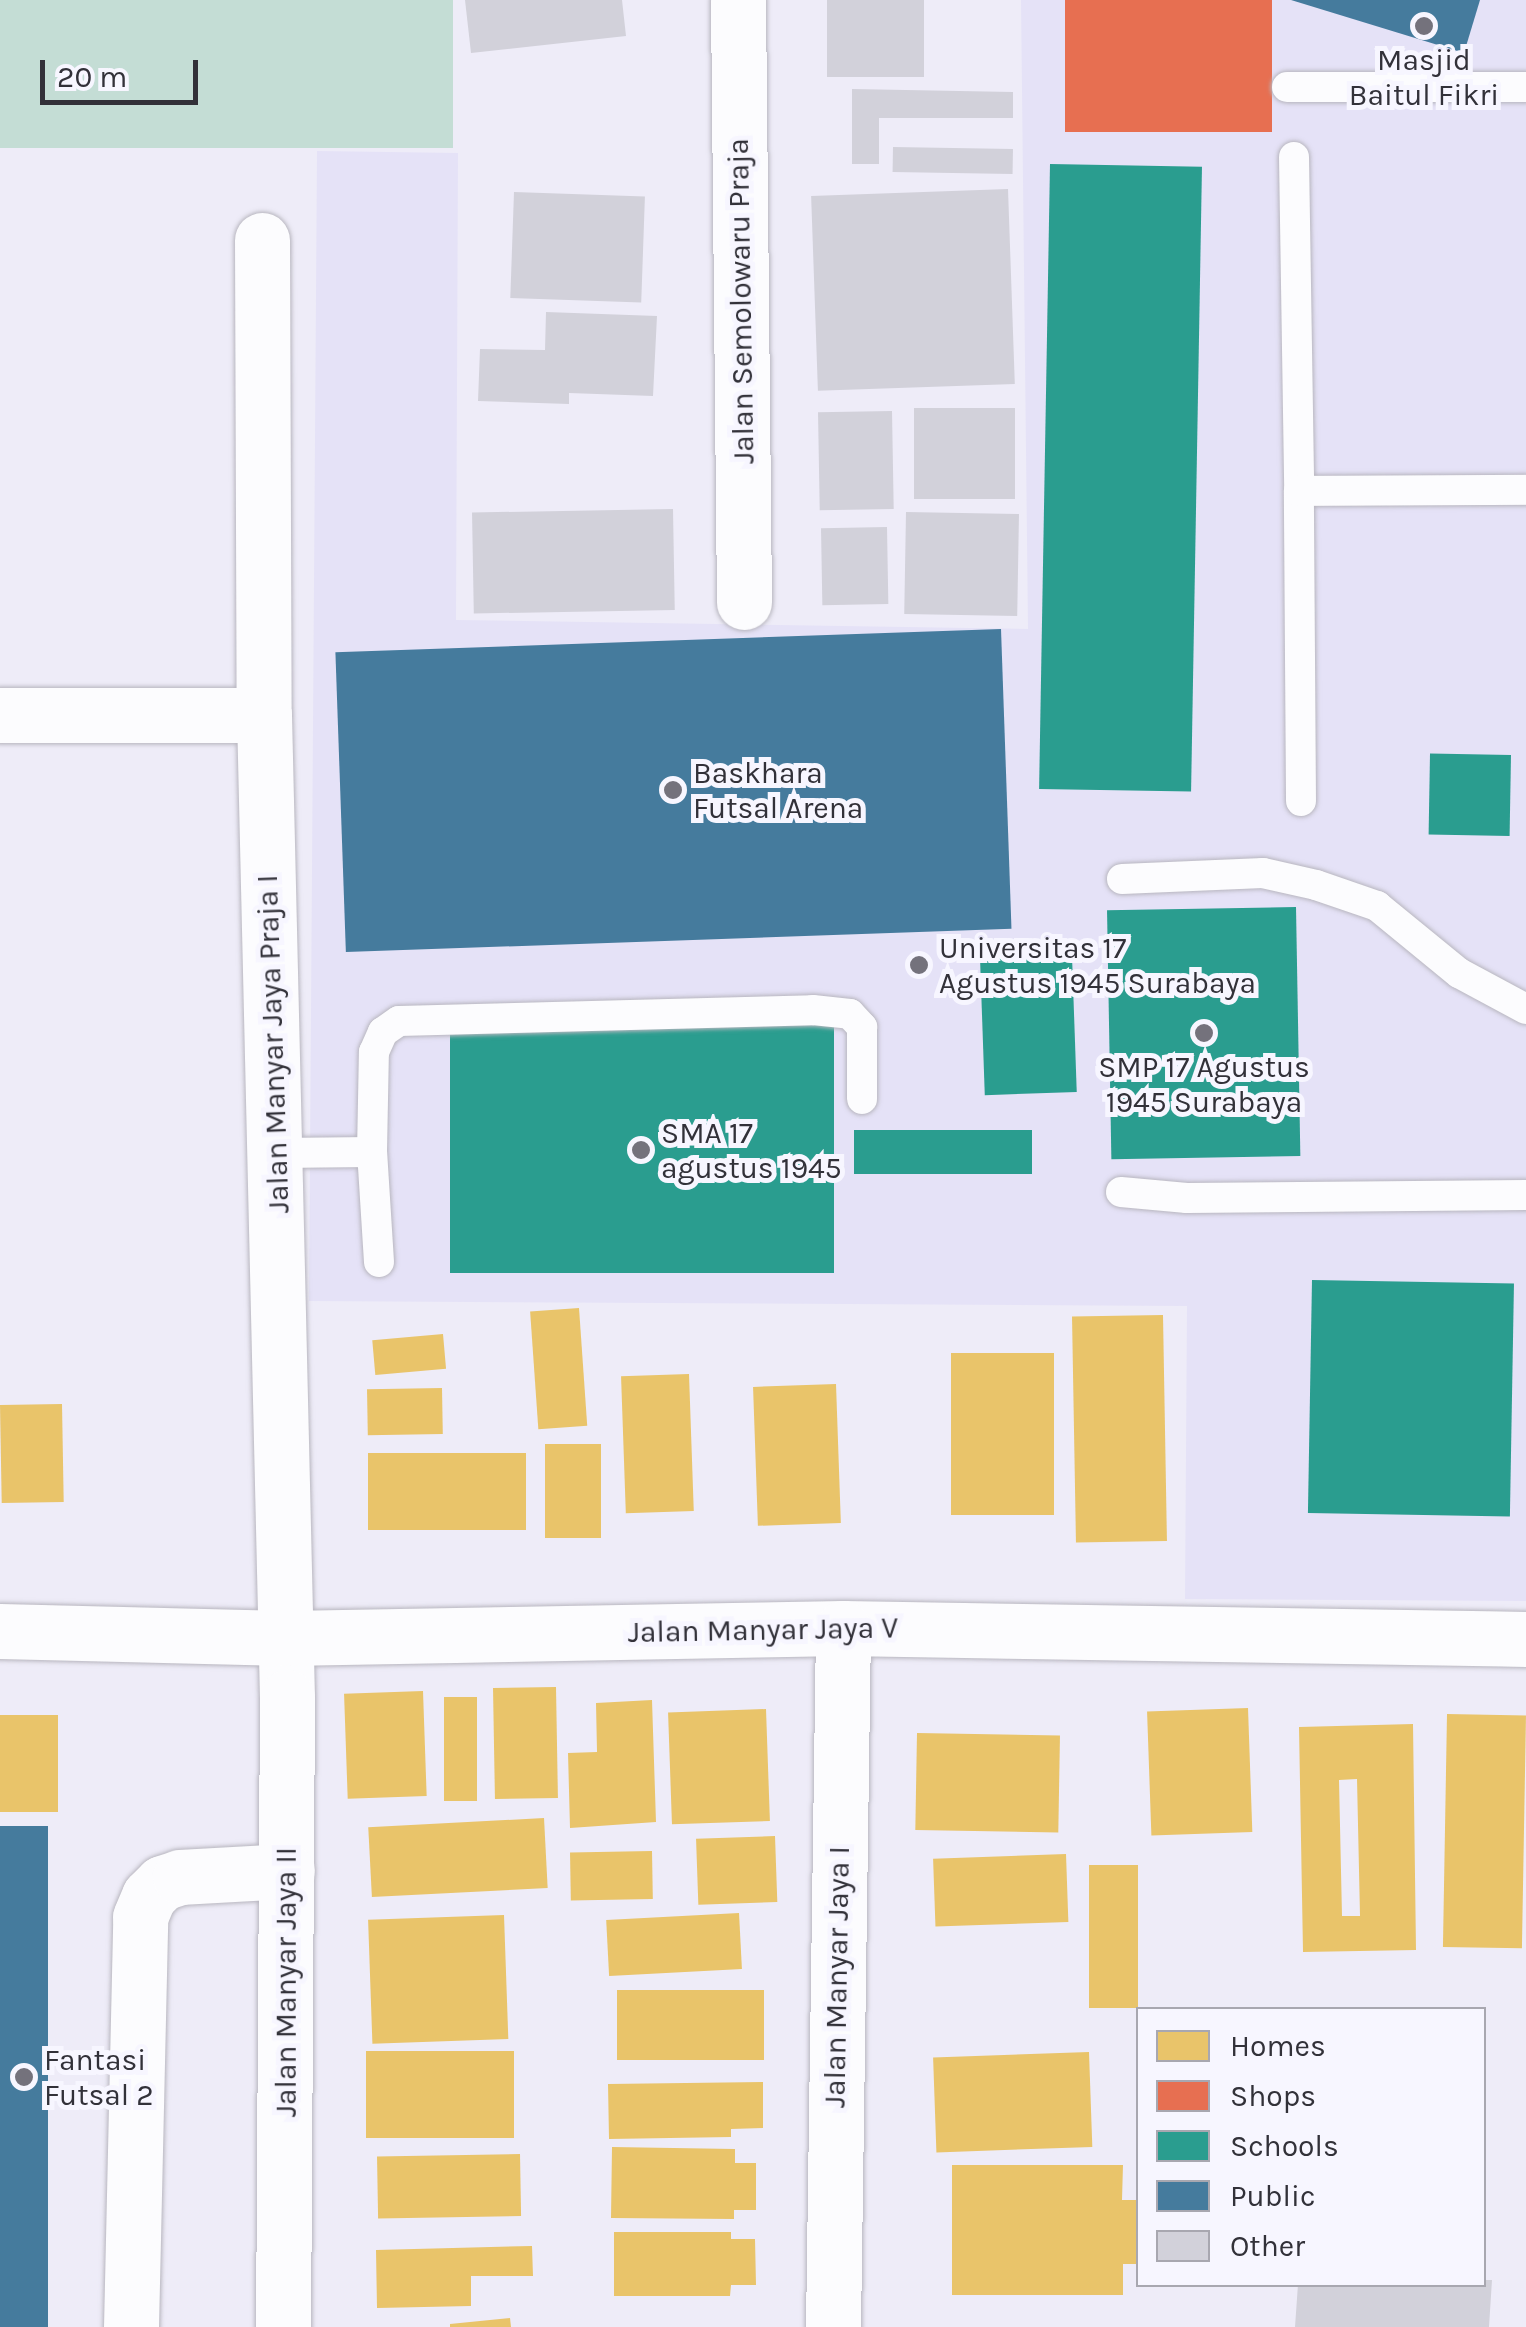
<!DOCTYPE html>
<style>
body{margin:0}
#map{position:relative;width:1526px;height:2327px;overflow:hidden;background:#eeecf8;font-family:Karla,sans-serif}
div>[style]{position:absolute}
.built>*{inset:0;background:#e5e2f7}
.green>*{inset:0;background:#c4ddd5;transform-origin:0 0}
.homes>*{inset:0;background:#e9c46a;transform-origin:0 0}
.shops>*{inset:0;background:#e76f51;transform-origin:0 0}
.schools>*{inset:0;background:#2a9d8f;transform-origin:0 0}
.public>*{inset:0;background:#457b9d;transform-origin:0 0}
.building>*{inset:0;background:#d2d1da;transform-origin:0 0}
.roads{filter:drop-shadow(0 0 2px #b8b6bf) drop-shadow(0 0 2px #b8b6bf)}
.service>*{height:30px;margin:-15px;padding:0 15px;transform-origin:15px;border-radius:15px;background:#fcfcfe}
.minor>*{height:55px;margin:-27.5px;padding:0 27.5px;transform-origin:27.5px;border-radius:27.5px;background:#fcfcfe}
.dots>*{width:28px;height:28px;translate:-50% -50%;box-sizing:border-box;border:5px solid #f7f6ff;border-radius:50%}
span{translate:-50% -50%;white-space:nowrap;text-align:center;line-height:1.15;-webkit-text-stroke:10px #f7f6ff;paint-order:stroke}
.poi-label{font-size:30px;color:#323139}
.left{translate:0 -50%;text-align:left}
.street-label{font-size:30px;color:#323139}
.legend{position:absolute;left:1136px;top:2007px;width:350px;height:280px;box-sizing:border-box;background:#f7f6ff;border:2px solid #a8a7b0;margin:0;padding:12px 18px;list-style:none;font-size:30px;color:#323139}
.legend li{display:flex;align-items:center;gap:20px;height:50px}
.legend b{width:50px;border:2px solid #a8a7b0}
.scale{position:absolute;left:40px;top:60px;width:158px;height:45px;box-sizing:border-box;border:5px solid #323139;border-top:0;padding-left:12px;font-size:30px;line-height:35px;white-space:nowrap;color:#323139;-webkit-text-stroke:8px #f7f6ff;paint-order:stroke}
</style>
<div id="map">
<div class="built">
<i style="clip-path:polygon(1021px 0,1526px 0,1526px 1601px,1185px 1599px,1187px 1306px,309px 1301px,317px 151px,458px 153px,456px 620px,1028px 629px)"></i>
</div>
<div class="green">
<i style="left:0;top:0;width:453px;height:148px"></i>
</div>
<div class="homes">
<i style="left:579px;top:1308px;width:118px;height:49px;rotate:86deg"></i>
<i style="left:1163px;top:1315px;width:226px;height:91px;rotate:89deg"></i>
<i style="left:443px;top:1334px;width:35px;height:71px;rotate:85deg"></i>
<i style="left:1054px;top:1353px;width:162px;height:103px;rotate:90deg"></i>
<i style="left:689px;top:1374px;width:137px;height:68px;rotate:88deg"></i>
<i style="left:836px;top:1384px;width:139px;height:83px;rotate:88deg"></i>
<i style="left:442px;top:1388px;width:46px;height:75px;rotate:89deg"></i>
<i style="left:62px;top:1404px;width:98px;height:62px;rotate:89deg"></i>
<i style="left:545px;top:1444px;width:56px;height:94px"></i>
<i style="left:368px;top:1453px;width:158px;height:77px"></i>
<i style="left:556px;top:1687px;width:111px;height:63px;rotate:89deg"></i>
<i style="left:423px;top:1691px;width:105px;height:79px;rotate:88deg"></i>
<i style="left:444px;top:1697px;width:33px;height:104px"></i>
<i style="clip-path:polygon(652px 1700px,656px 1822px,570px 1828px,568px 1753px,597px 1752px,596px 1703px)"></i>
<i style="left:1248px;top:1708px;width:124px;height:101px;rotate:88deg"></i>
<i style="left:766px;top:1709px;width:112px;height:98px;rotate:88deg"></i>
<i style="left:1447px;top:1714px;width:79px;height:233px;rotate:1deg"></i>
<i style="left:0;top:1715px;width:58px;height:97px"></i>
<i style="clip-path:polygon(evenodd,1413px 1724px,1416px 1950px,1303px 1952px,1299px 1727px,1413px 1724px,1357px 1779px,1360px 1916px,1342px 1916px,1339px 1780px,1357px 1779px)"></i>
<i style="left:917px;top:1733px;width:143px;height:97px;rotate:1deg"></i>
<i style="left:544px;top:1818px;width:70px;height:176px;rotate:87deg"></i>
<i style="left:775px;top:1836px;width:66px;height:79px;rotate:88deg"></i>
<i style="left:652px;top:1851px;width:48px;height:82px;rotate:89deg"></i>
<i style="left:1066px;top:1854px;width:68px;height:133px;rotate:88deg"></i>
<i style="left:1089px;top:1865px;width:49px;height:143px"></i>
<i style="left:739px;top:1913px;width:56px;height:133px;rotate:87deg"></i>
<i style="left:504px;top:1915px;width:124px;height:136px;rotate:88deg"></i>
<i style="left:617px;top:1990px;width:147px;height:70px"></i>
<i style="left:366px;top:2051px;width:148px;height:87px"></i>
<i style="left:1089px;top:2052px;width:95px;height:156px;rotate:88deg"></i>
<i style="clip-path:polygon(763px 2082px,763px 2128px,731px 2129px,731px 2137px,609px 2139px,608px 2084px)"></i>
<i style="clip-path:polygon(612px 2147px,735px 2149px,735px 2163px,756px 2163px,756px 2210px,734px 2210px,734px 2219px,611px 2218px)"></i>
<i style="left:520px;top:2154px;width:62px;height:143px;rotate:89deg"></i>
<i style="clip-path:polygon(952px 2165px,1123px 2165px,1122px 2200px,1138px 2200px,1138px 2264px,1123px 2264px,1123px 2295px,952px 2295px)"></i>
<i style="clip-path:polygon(614px 2232px,731px 2232px,731px 2239px,755px 2239px,756px 2285px,731px 2285px,730px 2296px,614px 2296px)"></i>
<i style="clip-path:polygon(532px 2246px,533px 2276px,471px 2276px,471px 2306px,377px 2308px,376px 2250px)"></i>
<i style="clip-path:polygon(510px 2318px,511px 2327px,450px 2327px,450px 2324px)"></i>
</div>
<div class="shops">
<i style="left:1065px;top:0;width:207px;height:132px"></i>
</div>
<div class="schools">
<i style="left:1050px;top:164px;width:152px;height:625px;rotate:1deg"></i>
<i style="left:1511px;top:755px;width:81px;height:81px;rotate:91deg"></i>
<i style="left:1296px;top:907px;width:249px;height:189px;rotate:89deg"></i>
<i style="left:1072px;top:956px;width:136px;height:92px;rotate:88deg"></i>
<i style="left:450px;top:1024px;width:384px;height:249px"></i>
<i style="left:1032px;top:1130px;width:44px;height:178px;rotate:90deg"></i>
<i style="left:1312px;top:1280px;width:202px;height:233px;rotate:1deg"></i>
</div>
<div class="public">
<i style="clip-path:polygon(1291px 0,1480px 0,1464px 53px)"></i>
<i style="left:1001px;top:629px;width:300px;height:666px;rotate:88deg"></i>
<i style="left:0;top:1826px;width:48px;height:501px"></i>
</div>
<div class="building">
<i style="clip-path:polygon(465px 0,622px 0,626px 36px,471px 53px)"></i>
<i style="left:827px;top:0;width:97px;height:77px"></i>
<i style="clip-path:polygon(852px 89px,1013px 92px,1013px 118px,879px 118px,879px 164px,852px 164px)"></i>
<i style="left:893px;top:147px;width:120px;height:25px;rotate:1deg"></i>
<i style="left:1008px;top:189px;width:195px;height:197px;rotate:88deg"></i>
<i style="left:514px;top:192px;width:131px;height:106px;rotate:2deg"></i>
<i style="clip-path:polygon(546px 312px,657px 316px,653px 396px,569px 393px,569px 404px,478px 401px,480px 349px,545px 350px)"></i>
<i style="left:914px;top:408px;width:101px;height:91px"></i>
<i style="left:892px;top:411px;width:98px;height:74px;rotate:89deg"></i>
<i style="left:673px;top:509px;width:101px;height:201px;rotate:89deg"></i>
<i style="left:906px;top:512px;width:113px;height:102px;rotate:1deg"></i>
<i style="left:887px;top:527px;width:77px;height:66px;rotate:89deg"></i>
<i style="clip-path:polygon(1484px 2280px,1492px 2280px,1489px 2327px,1295px 2327px,1298px 2284px,1484px 2284px)"></i>
</div>
<div class="roads">
<div class="service">
<i style="left:1287px;top:87px;width:239px"></i>
<i style="left:1294px;top:157px;width:334px;rotate:89.1deg"></i>
<i style="left:1301px;top:801px;width:310px;rotate:-90.4deg"></i>
<i style="left:1299px;top:491px;width:227px;rotate:-0.3deg"></i>
<i style="left:1122px;top:879px;width:141px;rotate:-2.4deg"></i>
<i style="left:1263px;top:873px;width:54px;rotate:12.8deg"></i>
<i style="left:1316px;top:885px;width:65px;rotate:19deg"></i>
<i style="left:1377px;top:906px;width:106px;rotate:39.3deg"></i>
<i style="left:1459px;top:973px;width:76px;rotate:28.2deg"></i>
<i style="left:276px;top:1153px;width:96px;rotate:-0.6deg"></i>
<i style="left:1121px;top:1192px;width:66px;rotate:5.2deg"></i>
<i style="left:1187px;top:1198px;width:339px;rotate:-0.5deg"></i>
<i style="left:379px;top:1262px;width:110px;rotate:-93.6deg"></i>
<i style="left:372px;top:1152px;width:100px;rotate:-88.9deg"></i>
<i style="left:374px;top:1052px;width:22px;rotate:-66deg"></i>
<i style="left:383px;top:1032px;width:19px;rotate:-35deg"></i>
<i style="left:399px;top:1021px;width:414px;rotate:-1.5deg"></i>
<i style="left:813px;top:1010px;width:37px;rotate:6deg"></i>
<i style="left:850px;top:1014px;width:18px;rotate:47deg"></i>
<i style="left:862px;top:1027px;width:72px;rotate:90deg"></i>
</div>
<div class="minor">
<i style="left:738px;top:0;width:602px;rotate:89.43deg"></i>
<i style="left:262px;top:240px;width:475px;rotate:89.8deg"></i>
<i style="left:264px;top:715px;width:982px;rotate:88.66deg"></i>
<i style="left:287px;top:1697px;width:630px;rotate:90.36deg"></i>
<i style="left:0;top:715px;width:264px"></i>
<i style="left:0;top:1631px;width:286px;rotate:1.4deg"></i>
<i style="left:286px;top:1638px;width:557px;rotate:-1.03deg"></i>
<i style="left:843px;top:1628px;width:683px;rotate:0.92deg"></i>
<i style="left:131px;top:2327px;width:410px;rotate:-88.7deg"></i>
<i style="left:140px;top:1917px;width:23px;rotate:-67deg"></i>
<i style="left:149px;top:1896px;width:18px;rotate:-45deg"></i>
<i style="left:162px;top:1883px;width:19px;rotate:-18deg"></i>
<i style="left:180px;top:1877px;width:107px;rotate:-3.2deg"></i>
<i style="left:833px;top:2327px;width:699px;rotate:-89.18deg"></i>
</div>
</div>
<div class="dots">
<i style="left:1424px;top:26px;background:#74727c"></i>
<i style="left:673px;top:790px;background:#74727c"></i>
<i style="left:919px;top:965px;background:#74727c"></i>
<i style="left:1204px;top:1033px;background:#74727c"></i>
<i style="left:641px;top:1150px;background:#74727c"></i>
<i style="left:24px;top:2077px;background:#74727c"></i>
</div>
<div class="poi-label">
<span style="left:1424px;top:77px">Masjid<br>Baitul Fikri</span>
<span class="left" style="left:693px;top:790px">Baskhara<br>Futsal Arena</span>
<span class="left" style="left:939px;top:965px">Universitas 17<br>Agustus 1945 Surabaya</span>
<span style="left:1204px;top:1084px">SMP 17 Agustus<br>1945 Surabaya</span>
<span class="left" style="left:661px;top:1150px">SMA 17<br>agustus 1945</span>
<span class="left" style="left:44px;top:2077px">Fantasi<br>Futsal 2</span>
</div>
<div class="street-label">
<span style="left:741px;top:301px;rotate:-91deg">Jalan Semolowaru Praja</span>
<span style="left:273px;top:1044px;rotate:-92deg">Jalan Manyar Jaya Praja I</span>
<span style="left:763px;top:1630px;rotate:-1deg">Jalan Manyar Jaya V</span>
<span style="left:837px;top:1977px;rotate:-89deg">Jalan Manyar Jaya I</span>
<span style="left:286px;top:1982px;rotate:-90deg">Jalan Manyar Jaya II</span>
</div>
<ul class="legend">
<li><b style="height:28px;background:#e9c46a"></b>Homes</li>
<li><b style="height:28px;background:#e76f51"></b>Shops</li>
<li><b style="height:28px;background:#2a9d8f"></b>Schools</li>
<li><b style="height:28px;background:#457b9d"></b>Public</li>
<li><b style="height:28px;background:#d2d1da"></b>Other</li>
</ul>
<div class="scale">20 m</div>
</div>
